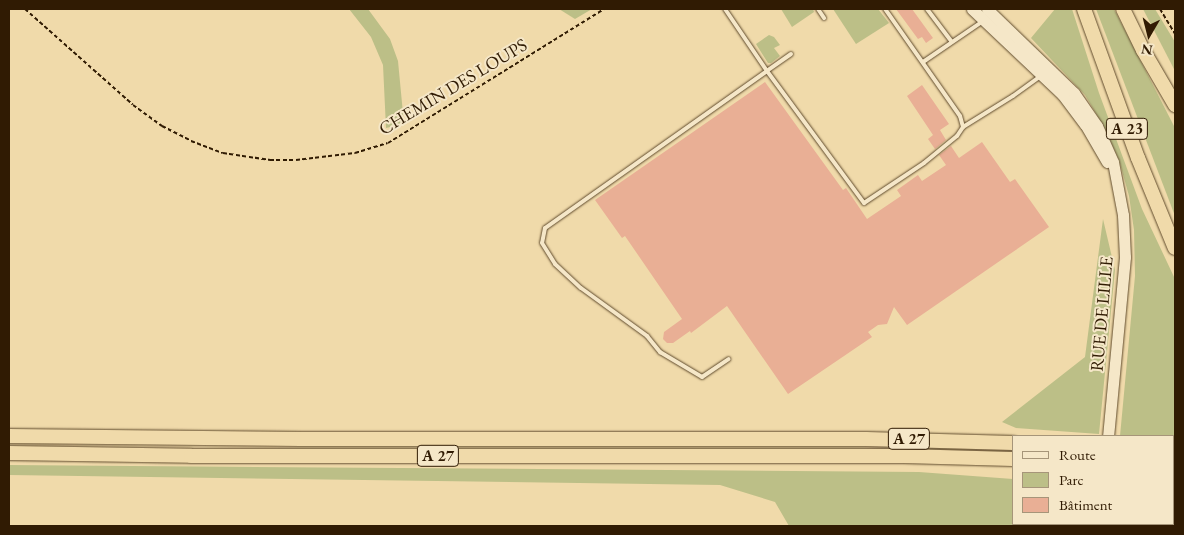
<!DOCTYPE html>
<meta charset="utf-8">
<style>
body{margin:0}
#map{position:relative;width:1184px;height:535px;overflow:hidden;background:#f0daaa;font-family:"EB Garamond",serif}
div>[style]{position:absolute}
.green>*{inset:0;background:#bcbf87}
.building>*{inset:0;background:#e9af95}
.path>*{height:2px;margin-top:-1px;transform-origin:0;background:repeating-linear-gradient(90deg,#301b03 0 4px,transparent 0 6.5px)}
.roads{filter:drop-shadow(0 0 1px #604b2d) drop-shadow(0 0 1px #604b2d)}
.lane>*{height:4px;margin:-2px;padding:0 2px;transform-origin:2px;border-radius:2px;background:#f5e7c8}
.secondary>*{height:11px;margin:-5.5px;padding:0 5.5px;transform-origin:5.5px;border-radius:5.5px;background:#f5e7c8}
.highway>*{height:14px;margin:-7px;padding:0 7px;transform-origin:7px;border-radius:7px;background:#f0daaa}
span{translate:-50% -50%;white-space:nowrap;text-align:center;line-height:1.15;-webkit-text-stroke:4px #f5e7c8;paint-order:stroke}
.shield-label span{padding:1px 4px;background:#f5e7c8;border:1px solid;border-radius:4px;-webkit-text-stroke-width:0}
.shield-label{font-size:16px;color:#301b03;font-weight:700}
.street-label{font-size:18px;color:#301b03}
.frame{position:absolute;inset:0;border:10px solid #301b03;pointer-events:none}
.legend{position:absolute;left:1012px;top:435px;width:162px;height:90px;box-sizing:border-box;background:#f5e7c8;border:1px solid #a69579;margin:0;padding:6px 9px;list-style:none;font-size:15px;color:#301b03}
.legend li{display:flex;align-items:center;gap:10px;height:25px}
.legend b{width:25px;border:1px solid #a69579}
.north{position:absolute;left:1124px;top:10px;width:50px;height:50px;-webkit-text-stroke:4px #f5e7c8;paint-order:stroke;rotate:188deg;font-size:14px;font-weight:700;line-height:20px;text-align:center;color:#301b03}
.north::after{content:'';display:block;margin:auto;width:18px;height:22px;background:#301b03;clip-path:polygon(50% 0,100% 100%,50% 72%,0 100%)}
</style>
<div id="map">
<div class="green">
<i style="clip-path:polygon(349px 9px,368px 9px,390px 39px,398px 61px,404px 124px,386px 128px,383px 65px,371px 37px)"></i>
<i style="clip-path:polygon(559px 9px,592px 9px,575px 19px)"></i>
<i style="clip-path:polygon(781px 9px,813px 9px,814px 12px,792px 27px)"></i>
<i style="clip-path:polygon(833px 9px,878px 9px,889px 23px,856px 44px)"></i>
<i style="clip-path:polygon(1055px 9px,1072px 9px,1099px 93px,1142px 209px,1175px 279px,1175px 444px,1173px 444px,1173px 436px,1120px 436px,1135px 276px,1134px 230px,1129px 196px,1119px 160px,1104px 127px,1085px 95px,1031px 38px)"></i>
<i style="clip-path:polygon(1096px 9px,1114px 9px,1175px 128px,1175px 216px)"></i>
<i style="clip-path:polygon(1143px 9px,1155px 9px,1175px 42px,1175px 71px)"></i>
<i style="clip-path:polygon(769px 35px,774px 37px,780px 45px,774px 48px,780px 56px,771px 63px,768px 63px,756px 44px)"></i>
<i style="clip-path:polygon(1103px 219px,1115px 270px,1099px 434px,1016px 428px,1002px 422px,1085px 357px)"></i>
<i style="clip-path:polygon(9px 465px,919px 472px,1013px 479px,1013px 524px,1090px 524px,1090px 526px,789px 526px,775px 502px,720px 485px,9px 475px)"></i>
<i style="clip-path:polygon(1173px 515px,1175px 516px,1175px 526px,1109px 526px,1109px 524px,1173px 524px)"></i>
</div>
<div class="building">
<i style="clip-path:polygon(896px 9px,912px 9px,933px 38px,926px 43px,922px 37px,918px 39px)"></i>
<i style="clip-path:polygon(765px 82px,843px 190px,846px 188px,867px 219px,901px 196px,897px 190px,918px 175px,922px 181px,946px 165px,939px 155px,951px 146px,959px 158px,982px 142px,1010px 182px,1015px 179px,1049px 227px,907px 325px,894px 307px,887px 324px,878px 325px,868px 332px,872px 337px,788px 394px,727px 306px,691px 333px,690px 331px,673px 343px,667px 343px,663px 339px,664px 332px,682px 319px,625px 236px,622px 238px,595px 200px)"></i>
<i style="clip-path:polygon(922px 85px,949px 124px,940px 130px,946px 140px,935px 149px,928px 139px,933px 135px,907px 96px)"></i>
</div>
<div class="path">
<i style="left:25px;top:9px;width:144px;rotate:41.6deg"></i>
<i style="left:133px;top:105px;width:36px;rotate:36deg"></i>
<i style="left:162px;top:126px;width:33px;rotate:27deg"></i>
<i style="left:191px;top:141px;width:34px;rotate:21deg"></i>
<i style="left:223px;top:153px;width:48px;rotate:8.5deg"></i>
<i style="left:270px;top:160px;width:26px"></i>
<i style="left:296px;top:160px;width:59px;rotate:-6.8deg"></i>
<i style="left:355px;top:153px;width:34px;rotate:-17deg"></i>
<i style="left:388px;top:143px;width:254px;rotate:-31.8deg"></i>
<i style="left:1160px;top:9px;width:29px;rotate:59deg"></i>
</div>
<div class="roads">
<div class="lane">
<i style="left:725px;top:9px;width:75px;rotate:55.9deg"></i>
<i style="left:767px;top:71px;width:272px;rotate:144.7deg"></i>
<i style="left:545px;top:228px;width:15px;rotate:101deg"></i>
<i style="left:542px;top:243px;width:25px;rotate:58deg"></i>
<i style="left:555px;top:264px;width:35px;rotate:43deg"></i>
<i style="left:581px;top:288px;width:82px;rotate:36deg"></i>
<i style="left:647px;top:336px;width:21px;rotate:51deg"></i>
<i style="left:660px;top:352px;width:49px;rotate:30.8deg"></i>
<i style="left:702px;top:377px;width:32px;rotate:-34deg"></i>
<i style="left:818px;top:9px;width:11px;rotate:56deg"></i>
<i style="left:927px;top:9px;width:41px;rotate:52.9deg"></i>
<i style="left:791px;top:54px;width:29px;rotate:145deg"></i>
<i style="left:767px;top:71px;width:164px;rotate:53.7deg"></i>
<i style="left:864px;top:203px;width:72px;rotate:-33.7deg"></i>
<i style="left:924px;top:163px;width:43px;rotate:-39.3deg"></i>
<i style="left:957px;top:136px;width:11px;rotate:-56deg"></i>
<i style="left:963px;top:127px;width:11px;rotate:-105deg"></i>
<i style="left:960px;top:116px;width:131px;rotate:-125deg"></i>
<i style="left:923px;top:62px;width:73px;rotate:-34.3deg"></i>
<i style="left:963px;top:127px;width:59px;rotate:-31.8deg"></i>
<i style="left:1013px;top:96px;width:34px;rotate:-36deg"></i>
</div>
<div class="secondary">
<i style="left:972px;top:9px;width:124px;rotate:43.4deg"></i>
<i style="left:1062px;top:94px;width:38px;rotate:53deg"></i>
<i style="left:1085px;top:124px;width:44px;rotate:59.9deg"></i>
<i style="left:987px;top:9px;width:121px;rotate:44deg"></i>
<i style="left:1074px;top:93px;width:40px;rotate:55.1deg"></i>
<i style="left:1097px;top:126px;width:39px;rotate:66deg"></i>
<i style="left:1113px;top:162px;width:54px;rotate:79.3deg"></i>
<i style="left:1123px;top:215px;width:42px;rotate:87.3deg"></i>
<i style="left:1125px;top:257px;width:180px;rotate:95.4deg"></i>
<i style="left:1099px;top:526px;width:2px;rotate:-90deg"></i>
</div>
<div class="highway">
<i style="left:1084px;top:9px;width:158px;rotate:70.1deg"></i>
<i style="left:1138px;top:158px;width:97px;rotate:67.7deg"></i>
<i style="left:1123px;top:9px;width:46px;rotate:64deg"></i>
<i style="left:1143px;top:50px;width:64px;rotate:59.8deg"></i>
<i style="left:9px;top:436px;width:292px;rotate:0.6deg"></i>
<i style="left:301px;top:439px;width:565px"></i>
<i style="left:866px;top:439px;width:147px;rotate:1.6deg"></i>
<i style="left:9px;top:453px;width:182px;rotate:0.9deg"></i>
<i style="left:191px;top:456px;width:713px"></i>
<i style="left:904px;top:456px;width:109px;rotate:1.6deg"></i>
<i style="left:1173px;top:458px;width:2px"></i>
<i style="left:1173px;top:475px;width:2px"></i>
<i style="left:1173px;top:503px;width:2px;rotate:27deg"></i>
</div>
</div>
<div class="shield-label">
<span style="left:1127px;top:129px">A 23</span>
<span style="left:909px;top:439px">A 27</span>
<span style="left:438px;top:456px">A 27</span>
</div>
<div class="street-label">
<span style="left:453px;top:87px;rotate:-31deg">CHEMIN DES LOUPS</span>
<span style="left:1102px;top:314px;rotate:-85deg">RUE DE LILLE</span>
</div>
<div class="frame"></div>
<ul class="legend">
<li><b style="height:6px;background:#f5e7c8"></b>Route</li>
<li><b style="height:14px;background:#bcbf87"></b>Parc</li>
<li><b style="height:14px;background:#e9af95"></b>Bâtiment</li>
</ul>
<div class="north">N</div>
</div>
